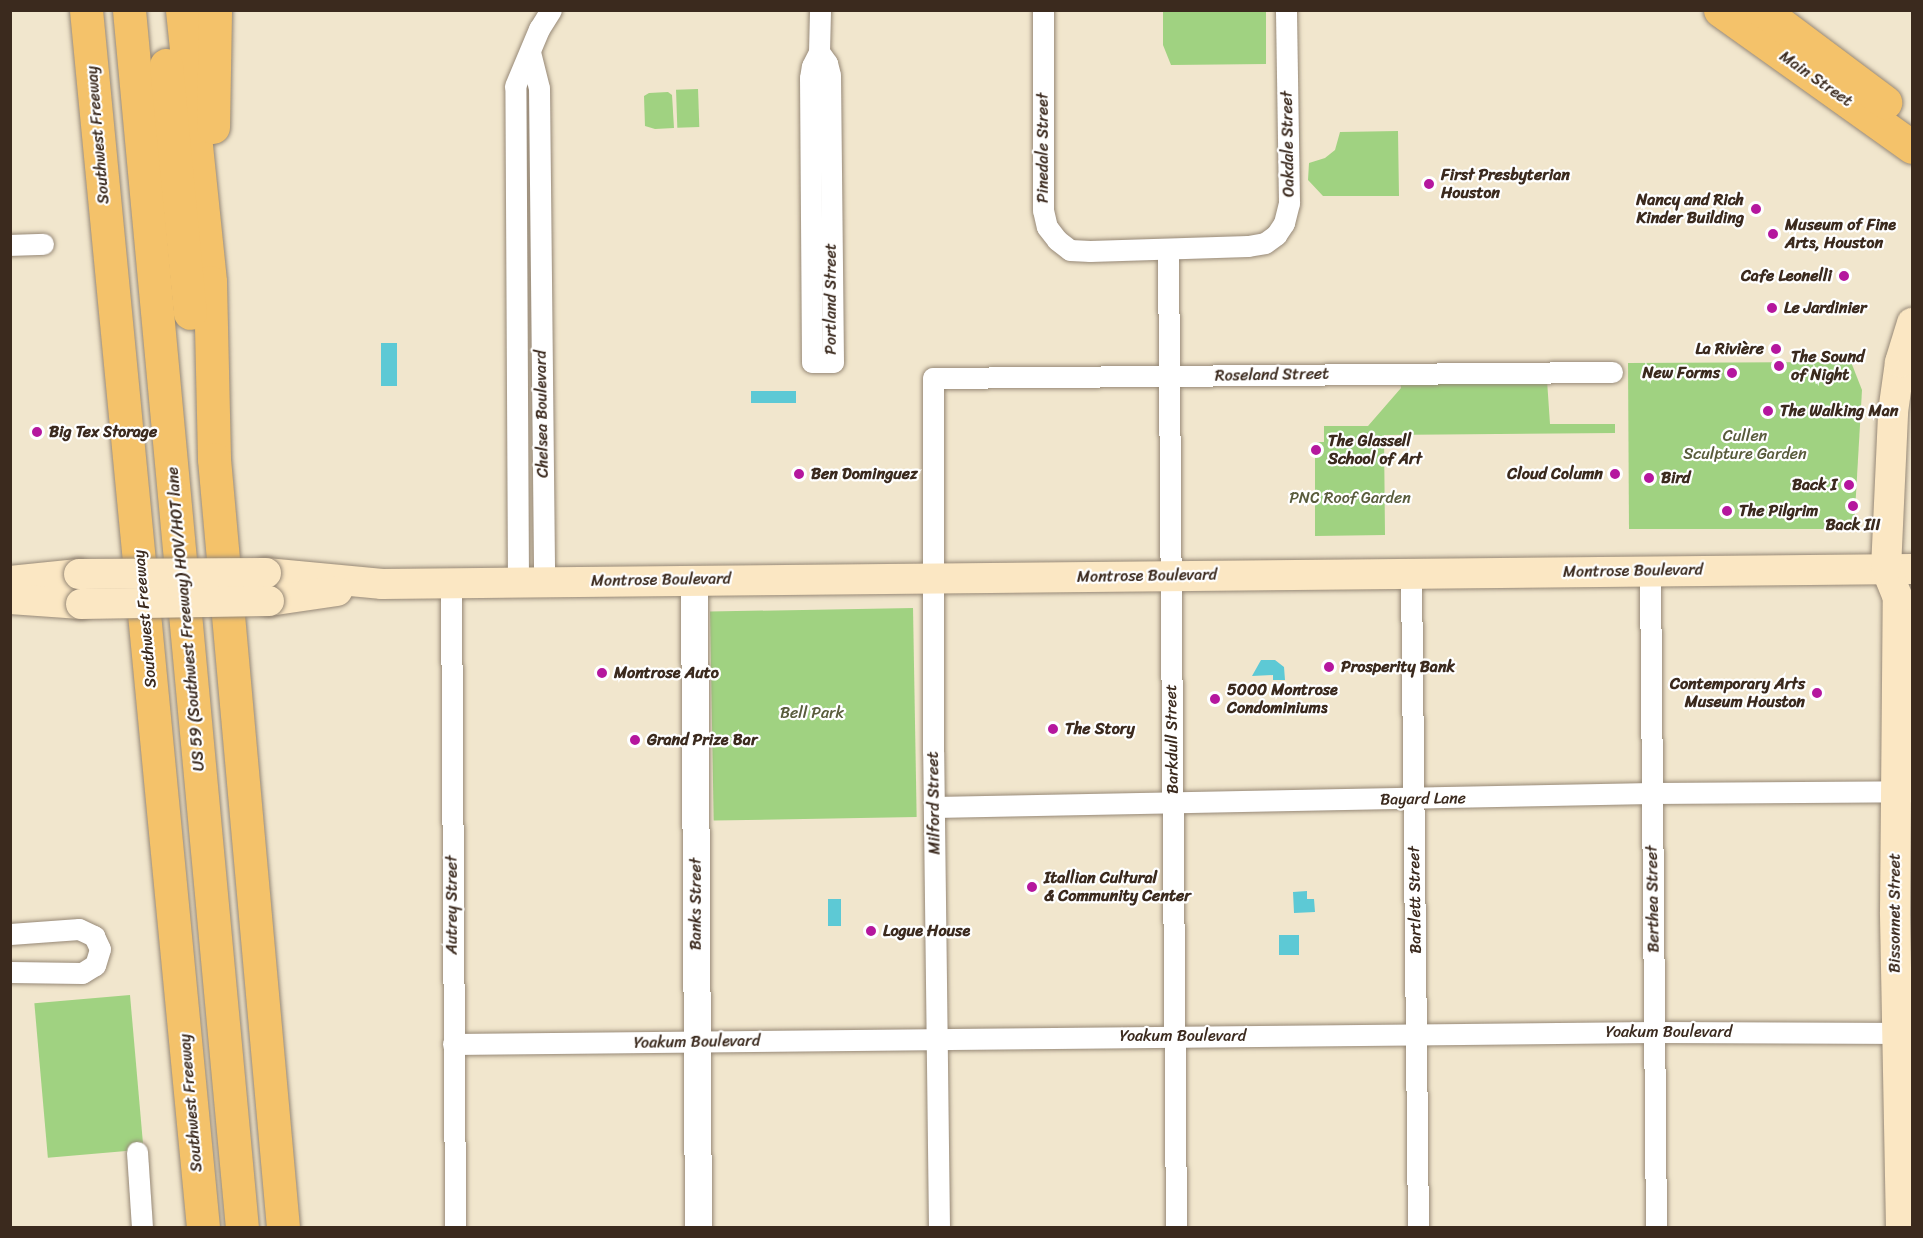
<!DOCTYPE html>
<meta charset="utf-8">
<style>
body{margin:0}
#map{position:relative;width:1923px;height:1238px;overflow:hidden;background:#f1e6cd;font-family:Sriracha,sans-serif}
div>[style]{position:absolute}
.green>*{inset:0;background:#a0d281;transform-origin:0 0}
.water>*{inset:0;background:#5dc9d5;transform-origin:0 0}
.roads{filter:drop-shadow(0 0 2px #968876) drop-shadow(0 0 2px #968876)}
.minor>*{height:21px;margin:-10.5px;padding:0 10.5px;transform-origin:10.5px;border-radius:10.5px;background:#fff}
.tertiary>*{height:27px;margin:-13.5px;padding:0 13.5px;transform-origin:13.5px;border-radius:13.5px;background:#fff}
.secondary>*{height:30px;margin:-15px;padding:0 15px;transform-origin:15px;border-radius:15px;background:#fbe7c3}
.primary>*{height:33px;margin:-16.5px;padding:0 16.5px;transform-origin:16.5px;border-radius:16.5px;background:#f4c26a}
.motorway>*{height:33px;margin:-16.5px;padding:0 16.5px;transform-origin:16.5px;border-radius:16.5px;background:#f4c26a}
.bridges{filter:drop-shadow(0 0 2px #968876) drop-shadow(0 0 2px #968876)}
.secondary-bridge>*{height:30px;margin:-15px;padding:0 15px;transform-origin:15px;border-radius:15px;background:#fbe7c3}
.dots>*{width:16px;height:16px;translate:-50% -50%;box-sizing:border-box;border:3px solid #fff;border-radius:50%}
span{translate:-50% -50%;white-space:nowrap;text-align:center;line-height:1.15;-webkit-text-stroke:4.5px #fff;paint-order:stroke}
.street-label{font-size:16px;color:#3b2a1e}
.poi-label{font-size:16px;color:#3b2a1e;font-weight:700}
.left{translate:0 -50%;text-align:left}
.right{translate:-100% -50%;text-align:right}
.park-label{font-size:16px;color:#595c3c}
.frame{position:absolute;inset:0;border:12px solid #3b2a1e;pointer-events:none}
</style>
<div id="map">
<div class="green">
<i style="clip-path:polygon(1163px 11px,1266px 11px,1266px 64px,1171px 65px,1163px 45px)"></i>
<i style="left:698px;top:89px;width:38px;height:22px;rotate:88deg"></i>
<i style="clip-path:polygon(668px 92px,672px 95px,674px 128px,655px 129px,645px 126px,644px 96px,649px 93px)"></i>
<i style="clip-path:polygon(1398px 131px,1399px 196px,1323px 196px,1308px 180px,1309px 163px,1325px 158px,1335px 150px,1340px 132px)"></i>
<i style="clip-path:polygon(1851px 362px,1862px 390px,1854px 529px,1629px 529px,1628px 363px)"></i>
<i style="clip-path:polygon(1547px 380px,1550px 424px,1615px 424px,1615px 433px,1384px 435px,1385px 535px,1315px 536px,1315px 442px,1324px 442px,1324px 426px,1368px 426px,1401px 388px,1400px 381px)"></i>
<i style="left:913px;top:608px;width:209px;height:203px;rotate:89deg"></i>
<i style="left:130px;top:995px;width:155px;height:96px;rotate:85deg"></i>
</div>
<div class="water">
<i style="left:381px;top:343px;width:16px;height:43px"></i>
<i style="left:751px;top:391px;width:45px;height:12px"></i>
<i style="clip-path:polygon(1261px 660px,1275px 660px,1284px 667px,1285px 680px,1273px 680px,1273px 675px,1252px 676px)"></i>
<i style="clip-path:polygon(1307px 891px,1307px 899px,1314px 899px,1315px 912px,1294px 913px,1293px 892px)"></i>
<i style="left:828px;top:899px;width:13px;height:27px"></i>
<i style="left:1279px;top:935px;width:20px;height:20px"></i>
</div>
<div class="roads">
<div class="minor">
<i style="left:1043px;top:10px;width:200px;rotate:90deg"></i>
<i style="left:1043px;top:210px;width:17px;rotate:77deg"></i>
<i style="left:1047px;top:227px;width:16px;rotate:52deg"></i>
<i style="left:1057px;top:240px;width:16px;rotate:38deg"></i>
<i style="left:1070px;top:250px;width:20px;rotate:3deg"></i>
<i style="left:1090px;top:251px;width:158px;rotate:-1.8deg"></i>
<i style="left:1248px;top:246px;width:17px;rotate:-10deg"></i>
<i style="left:1265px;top:243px;width:14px;rotate:-36deg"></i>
<i style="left:1276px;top:235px;width:14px;rotate:-56deg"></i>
<i style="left:1284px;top:223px;width:21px;rotate:-76deg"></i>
<i style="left:1289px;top:203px;width:193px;rotate:-90.9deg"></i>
<i style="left:530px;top:52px;width:37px;rotate:76deg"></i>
<i style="left:539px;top:88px;width:494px;rotate:89.4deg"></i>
<i style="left:819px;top:52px;width:14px;rotate:54deg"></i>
<i style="left:827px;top:63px;width:12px;rotate:76deg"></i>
<i style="left:830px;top:75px;width:287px;rotate:89.4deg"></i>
<i style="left:833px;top:362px;width:21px;rotate:180deg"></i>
<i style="left:812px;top:362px;width:284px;rotate:-90.4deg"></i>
<i style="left:810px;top:78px;width:12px;rotate:-81deg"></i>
<i style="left:812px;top:66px;width:16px;rotate:-63deg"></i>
<i style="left:819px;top:52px;width:42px;rotate:-88.6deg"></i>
<i style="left:10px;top:245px;width:33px;rotate:-2deg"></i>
<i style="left:1168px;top:251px;width:977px;rotate:89.53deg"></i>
<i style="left:1650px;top:571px;width:657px;rotate:89.48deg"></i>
<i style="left:1411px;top:573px;width:655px;rotate:89.39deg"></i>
<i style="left:518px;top:582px;width:496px;rotate:-90.3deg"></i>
<i style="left:515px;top:86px;width:62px;rotate:-67.2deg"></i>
<i style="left:539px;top:29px;width:22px;rotate:-58deg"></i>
<i style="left:451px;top:583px;width:645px;rotate:89.64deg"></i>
<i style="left:934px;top:807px;width:718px;rotate:-1.12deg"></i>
<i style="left:1652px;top:793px;width:260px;rotate:-0.4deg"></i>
<i style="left:10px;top:934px;width:69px;rotate:-4.1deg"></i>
<i style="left:79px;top:929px;width:17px;rotate:25deg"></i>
<i style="left:94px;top:936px;width:14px;rotate:65deg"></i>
<i style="left:100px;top:949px;width:17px;rotate:107deg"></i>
<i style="left:95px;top:965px;width:15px;rotate:148deg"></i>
<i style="left:82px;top:973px;width:72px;rotate:-179.2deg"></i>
<i style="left:453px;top:1044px;width:1201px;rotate:-0.57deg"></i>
<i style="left:1654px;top:1032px;width:258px;rotate:0.2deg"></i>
<i style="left:137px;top:1152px;width:76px;rotate:86.2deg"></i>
<i style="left:939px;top:1228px;width:476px;rotate:-90.7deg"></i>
<i style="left:933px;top:752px;width:374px;rotate:-90deg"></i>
<i style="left:933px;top:378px;width:679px;rotate:-0.51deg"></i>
</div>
<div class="tertiary">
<i style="left:694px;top:580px;width:648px;rotate:89.65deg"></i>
</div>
<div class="secondary">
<i style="left:266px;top:573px;width:117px;rotate:5.4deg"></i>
<i style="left:382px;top:584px;width:1530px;rotate:-0.56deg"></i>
<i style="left:10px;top:581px;width:69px;rotate:-5.8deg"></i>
<i style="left:10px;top:599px;width:71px;rotate:4deg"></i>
<i style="left:269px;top:601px;width:69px;rotate:-8.4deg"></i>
<i style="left:1901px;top:1228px;width:316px;rotate:-91.1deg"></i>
<i style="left:1895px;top:912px;width:314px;rotate:-89.5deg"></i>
<i style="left:1898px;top:598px;width:31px;rotate:-112deg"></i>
<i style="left:1886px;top:569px;width:157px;rotate:-87.4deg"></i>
<i style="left:1893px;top:412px;width:50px;rotate:-82deg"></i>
<i style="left:1900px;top:362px;width:41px;rotate:-72.9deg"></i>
</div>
<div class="primary">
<i style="left:1720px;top:10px;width:236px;rotate:35.5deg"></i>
<i style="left:1762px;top:10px;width:154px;rotate:36.8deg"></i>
</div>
<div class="motorway">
<i style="left:86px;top:10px;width:1224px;rotate:84.51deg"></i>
<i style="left:129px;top:10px;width:1223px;rotate:84.7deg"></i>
<i style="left:182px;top:10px;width:273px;rotate:84.1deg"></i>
<i style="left:210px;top:282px;width:177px;rotate:88.7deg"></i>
<i style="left:214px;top:459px;width:772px;rotate:84.87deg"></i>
<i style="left:166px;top:65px;width:249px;rotate:84.5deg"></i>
<i style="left:213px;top:127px;width:117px;rotate:-89deg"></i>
</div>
</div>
<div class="bridges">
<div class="secondary-bridge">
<i style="left:79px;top:574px;width:187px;rotate:-0.3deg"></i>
<i style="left:81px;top:604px;width:188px;rotate:-0.9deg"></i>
</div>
</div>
<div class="dots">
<i style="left:1429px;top:184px;background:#b5179e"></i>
<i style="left:1756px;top:209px;background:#b5179e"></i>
<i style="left:1773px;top:234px;background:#b5179e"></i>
<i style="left:1844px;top:276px;background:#b5179e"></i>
<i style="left:1772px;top:308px;background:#b5179e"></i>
<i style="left:1776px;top:349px;background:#b5179e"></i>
<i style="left:1779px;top:366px;background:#b5179e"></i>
<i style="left:1732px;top:373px;background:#b5179e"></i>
<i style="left:1768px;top:411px;background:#b5179e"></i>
<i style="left:37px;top:432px;background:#b5179e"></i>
<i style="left:1316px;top:450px;background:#b5179e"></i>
<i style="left:799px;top:474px;background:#b5179e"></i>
<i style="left:1615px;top:474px;background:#b5179e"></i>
<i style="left:1649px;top:478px;background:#b5179e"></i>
<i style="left:1849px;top:485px;background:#b5179e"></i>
<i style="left:1853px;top:506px;background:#b5179e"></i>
<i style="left:1727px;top:511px;background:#b5179e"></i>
<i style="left:1329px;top:667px;background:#b5179e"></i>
<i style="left:602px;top:673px;background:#b5179e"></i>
<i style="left:1817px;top:693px;background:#b5179e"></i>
<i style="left:1215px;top:699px;background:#b5179e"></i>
<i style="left:1053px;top:729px;background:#b5179e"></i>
<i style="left:635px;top:740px;background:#b5179e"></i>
<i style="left:1032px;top:887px;background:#b5179e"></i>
<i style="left:871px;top:931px;background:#b5179e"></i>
</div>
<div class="street-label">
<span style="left:1816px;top:79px;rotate:35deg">Main Street</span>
<span style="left:98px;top:135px;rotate:-95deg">Southwest Freeway</span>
<span style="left:1288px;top:144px;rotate:-91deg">Oakdale Street</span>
<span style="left:1043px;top:148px;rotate:-90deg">Pinedale Street</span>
<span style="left:831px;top:299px;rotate:-90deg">Portland Street</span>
<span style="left:1272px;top:375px;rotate:-1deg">Roseland Street</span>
<span style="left:542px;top:414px;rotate:-91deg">Chelsea Boulevard</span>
<span style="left:1633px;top:571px;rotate:-1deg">Montrose Boulevard</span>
<span style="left:1147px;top:576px;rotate:-1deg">Montrose Boulevard</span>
<span style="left:661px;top:580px;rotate:-1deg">Montrose Boulevard</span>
<span style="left:145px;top:619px;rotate:-95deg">Southwest Freeway</span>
<span style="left:186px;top:619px;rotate:-95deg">US 59 (Southwest Freeway) HOV/HOT lane</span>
<span style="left:1172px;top:739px;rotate:-91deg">Barkdull Street</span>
<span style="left:1423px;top:799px;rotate:-1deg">Bayard Lane</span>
<span style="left:934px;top:803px;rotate:-91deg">Milford Street</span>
<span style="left:1653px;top:899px;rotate:-91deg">Berthea Street</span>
<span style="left:1415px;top:900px;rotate:-91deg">Bartlett Street</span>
<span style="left:696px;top:904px;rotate:-90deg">Banks Street</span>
<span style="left:452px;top:905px;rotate:-90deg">Autrey Street</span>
<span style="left:1895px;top:913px;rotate:-90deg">Bissonnet Street</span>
<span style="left:1669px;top:1032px">Yoakum Boulevard</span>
<span style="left:1183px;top:1036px">Yoakum Boulevard</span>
<span style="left:697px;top:1042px;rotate:-1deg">Yoakum Boulevard</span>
<span style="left:191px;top:1103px;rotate:-95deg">Southwest Freeway</span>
</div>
<div class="poi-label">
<span class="left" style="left:1441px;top:184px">First Presbyterian<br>Houston</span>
<span class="right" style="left:1744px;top:209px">Nancy and Rich<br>Kinder Building</span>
<span class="left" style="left:1785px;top:234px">Museum of Fine<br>Arts, Houston</span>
<span class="right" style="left:1832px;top:276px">Cafe Leonelli</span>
<span class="left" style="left:1784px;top:308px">Le Jardinier</span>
<span class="right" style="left:1764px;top:349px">La Rivière</span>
<span class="left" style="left:1791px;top:366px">The Sound<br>of Night</span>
<span class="right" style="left:1720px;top:373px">New Forms</span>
<span class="left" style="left:1780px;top:411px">The Walking Man</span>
<span class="left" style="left:49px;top:432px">Big Tex Storage</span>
<span class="left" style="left:1328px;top:450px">The Glassell<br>School of Art</span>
<span class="left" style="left:811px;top:474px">Ben Dominguez</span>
<span class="right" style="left:1603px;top:474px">Cloud Column</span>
<span class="left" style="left:1661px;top:478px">Bird</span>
<span class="right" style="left:1837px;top:485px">Back I</span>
<span class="left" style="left:1739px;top:511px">The Pilgrim</span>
<span style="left:1853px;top:525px">Back III</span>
<span class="left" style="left:1341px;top:667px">Prosperity Bank</span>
<span class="left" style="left:614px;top:673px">Montrose Auto</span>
<span class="right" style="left:1805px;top:693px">Contemporary Arts<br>Museum Houston</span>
<span class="left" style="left:1227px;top:699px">5000 Montrose<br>Condominiums</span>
<span class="left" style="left:1065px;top:729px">The Story</span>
<span class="left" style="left:647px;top:740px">Grand Prize Bar</span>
<span class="left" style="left:1044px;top:887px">Itallian Cultural<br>&amp; Community Center</span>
<span class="left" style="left:883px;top:931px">Logue House</span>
</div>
<div class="park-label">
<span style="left:1745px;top:445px">Cullen<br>Sculpture Garden</span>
<span style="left:1350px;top:498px">PNC Roof Garden</span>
<span style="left:812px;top:713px">Bell Park</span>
</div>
<div class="frame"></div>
</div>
